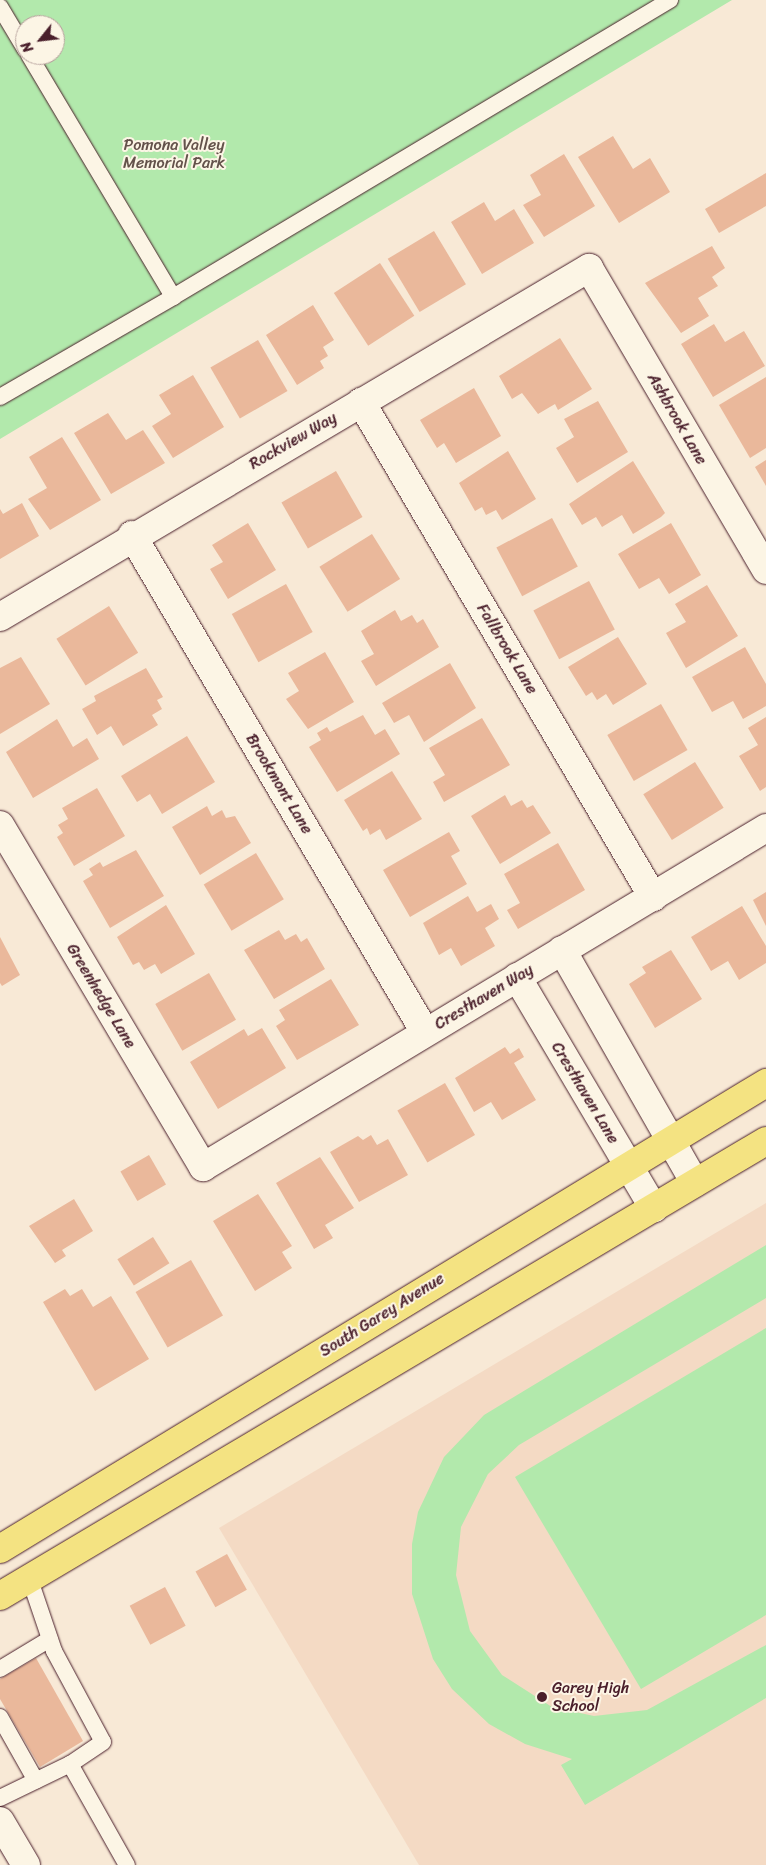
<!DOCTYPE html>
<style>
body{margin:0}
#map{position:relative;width:766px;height:1865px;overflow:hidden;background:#f8e9d6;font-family:Sriracha,sans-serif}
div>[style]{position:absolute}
.built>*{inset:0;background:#f4dac4}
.green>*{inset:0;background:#b2e9ac}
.building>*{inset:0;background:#eab89b;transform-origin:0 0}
.roads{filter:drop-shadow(0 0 1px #4a1f2b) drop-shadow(0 0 1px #4a1f2b)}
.service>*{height:16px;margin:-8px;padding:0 8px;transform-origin:8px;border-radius:8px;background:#fcf5e5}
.minor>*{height:28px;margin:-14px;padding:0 14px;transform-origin:14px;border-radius:14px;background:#fcf5e5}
.primary>*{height:28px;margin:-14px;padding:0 14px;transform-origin:14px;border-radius:14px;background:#f4e382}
.dots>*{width:14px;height:14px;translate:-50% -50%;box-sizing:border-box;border:2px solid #fcf5e5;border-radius:50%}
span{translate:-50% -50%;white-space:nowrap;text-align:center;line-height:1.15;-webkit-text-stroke:4px #fcf5e5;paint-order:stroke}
.park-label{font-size:16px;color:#64524b}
.street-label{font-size:16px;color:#4a1f2b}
.poi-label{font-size:16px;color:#4a1f2b}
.left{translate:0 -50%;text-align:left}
.north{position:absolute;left:15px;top:15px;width:50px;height:50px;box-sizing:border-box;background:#fcf5e5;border:1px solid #b59f9b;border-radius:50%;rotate:241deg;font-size:14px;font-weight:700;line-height:20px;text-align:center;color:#4a1f2b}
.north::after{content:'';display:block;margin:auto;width:18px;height:22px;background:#4a1f2b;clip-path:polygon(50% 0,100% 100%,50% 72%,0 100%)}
</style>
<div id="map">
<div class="built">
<i style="clip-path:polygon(766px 1203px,766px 1865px,419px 1865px,219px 1528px)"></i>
</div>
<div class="green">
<i style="clip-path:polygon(evenodd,0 0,732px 0,0 439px,0 0,25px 25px,55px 25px,55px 55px,25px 55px,25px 25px)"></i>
<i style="clip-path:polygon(766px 1245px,766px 1298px,519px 1445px,488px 1474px,461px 1527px,456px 1575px,470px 1631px,502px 1675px,552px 1707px,594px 1716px,647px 1710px,766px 1645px,766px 1698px,585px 1805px,561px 1765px,572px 1759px,525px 1744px,489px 1724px,452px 1689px,433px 1659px,412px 1594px,412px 1544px,418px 1512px,444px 1457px,484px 1415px)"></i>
<i style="clip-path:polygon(766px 1328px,766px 1615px,641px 1689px,515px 1477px)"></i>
</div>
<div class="building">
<i style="clip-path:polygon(613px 136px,633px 169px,650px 158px,670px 192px,619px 223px,578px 157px)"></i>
<i style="clip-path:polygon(564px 154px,595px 206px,544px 237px,523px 205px,541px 195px,530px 175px)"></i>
<i style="clip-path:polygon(766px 173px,766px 206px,719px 233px,705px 209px)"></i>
<i style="clip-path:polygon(484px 202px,495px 221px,514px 209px,534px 243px,482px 274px,451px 222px)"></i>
<i style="left:434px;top:231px;width:62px;height:54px;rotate:59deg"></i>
<i style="clip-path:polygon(712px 246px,725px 268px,712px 277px,718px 286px,698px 298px,709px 316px,681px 333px,645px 283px)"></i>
<i style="left:380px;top:263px;width:63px;height:55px;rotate:57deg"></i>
<i style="clip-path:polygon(313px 305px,334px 340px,323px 347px,328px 356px,320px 361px,324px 368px,297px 385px,266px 335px)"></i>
<i style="clip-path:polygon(714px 324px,725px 342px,744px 331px,765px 366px,713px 397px,681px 344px)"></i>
<i style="clip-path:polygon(560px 338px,592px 389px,558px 410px,555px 404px,538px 414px,522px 393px,512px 399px,499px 376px)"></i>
<i style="left:258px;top:340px;width:59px;height:55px;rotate:60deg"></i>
<i style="clip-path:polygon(193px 375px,224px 427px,173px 458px,152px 426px,171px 414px,159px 395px)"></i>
<i style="clip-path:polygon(766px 377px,766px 448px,750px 458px,719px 405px)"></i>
<i style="clip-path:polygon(474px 388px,501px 436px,456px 463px,444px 443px,437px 448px,420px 420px)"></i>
<i style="clip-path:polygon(598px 401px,628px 452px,577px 483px,556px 448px,574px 437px,564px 419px)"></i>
<i style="clip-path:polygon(108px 413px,126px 440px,143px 430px,165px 463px,111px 494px,74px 433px)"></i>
<i style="clip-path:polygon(62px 437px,101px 500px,50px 530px,28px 499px,47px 488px,29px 457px)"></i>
<i style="clip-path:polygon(508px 451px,536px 499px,502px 520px,496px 510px,486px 515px,482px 507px,475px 511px,459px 483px)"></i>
<i style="clip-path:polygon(766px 460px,766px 486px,755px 467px)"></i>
<i style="clip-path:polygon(633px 461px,665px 513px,661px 517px,633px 534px,622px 515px,602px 527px,596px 517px,582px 525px,569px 504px)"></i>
<i style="left:336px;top:471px;width:53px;height:63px;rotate:60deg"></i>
<i style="clip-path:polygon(22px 503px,39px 536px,0 559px,0 509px,3px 514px)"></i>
<i style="left:552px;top:518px;width:55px;height:63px;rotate:62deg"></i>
<i style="clip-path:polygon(248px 523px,276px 570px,228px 599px,210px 569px,223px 562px,212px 545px)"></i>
<i style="clip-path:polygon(671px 523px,701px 575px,669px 594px,659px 578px,639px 589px,618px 554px)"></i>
<i style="left:372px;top:534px;width:53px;height:62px;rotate:58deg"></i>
<i style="left:589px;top:581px;width:55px;height:63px;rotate:62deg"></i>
<i style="left:286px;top:584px;width:55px;height:62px;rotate:61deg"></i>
<i style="clip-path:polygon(707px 585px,738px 636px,686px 668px,666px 633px,686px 622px,675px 604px)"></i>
<i style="left:109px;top:606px;width:55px;height:62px;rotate:58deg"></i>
<i style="clip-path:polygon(395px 610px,401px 621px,412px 615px,417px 623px,423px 619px,439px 647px,376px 686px,361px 661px,374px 654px,361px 631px)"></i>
<i style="clip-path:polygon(618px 637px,647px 684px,613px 705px,606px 694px,597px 700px,592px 692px,586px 696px,568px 667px)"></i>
<i style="clip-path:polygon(745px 647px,766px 684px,766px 706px,743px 719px,733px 701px,712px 712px,692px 677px)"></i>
<i style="clip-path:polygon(325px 652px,354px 702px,308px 729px,286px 699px,299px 691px,288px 673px)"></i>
<i style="clip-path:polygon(21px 657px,50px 704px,0 734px,0 668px)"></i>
<i style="clip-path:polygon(450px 663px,476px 708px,424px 742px,409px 715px,394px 723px,382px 703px)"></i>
<i style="clip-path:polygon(146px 668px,163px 697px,157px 700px,162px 709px,152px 715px,158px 725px,123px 746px,111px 726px,97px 735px,82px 709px,96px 701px,94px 696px)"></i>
<i style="left:661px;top:704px;width:53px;height:62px;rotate:60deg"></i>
<i style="clip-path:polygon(363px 715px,375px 735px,385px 729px,400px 754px,337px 792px,309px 747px,321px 740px,317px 733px,327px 727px,330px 732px)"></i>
<i style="clip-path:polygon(766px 717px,766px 787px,760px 791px,739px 756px,758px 745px,748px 728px)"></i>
<i style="clip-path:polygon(482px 718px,510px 765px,444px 802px,433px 782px,445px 775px,429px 748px)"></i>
<i style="clip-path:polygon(57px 719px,73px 747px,87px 738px,99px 759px,33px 798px,6px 752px)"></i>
<i style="clip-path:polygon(187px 736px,215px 782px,162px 814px,150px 794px,137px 802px,121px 776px)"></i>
<i style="left:695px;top:762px;width:54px;height:61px;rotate:58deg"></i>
<i style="clip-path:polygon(392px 771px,422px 819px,386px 840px,380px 829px,370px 835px,367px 828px,363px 831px,344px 800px)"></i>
<i style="clip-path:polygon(97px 788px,125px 836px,74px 866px,57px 837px,63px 833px,58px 825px,68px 819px,62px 808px)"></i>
<i style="clip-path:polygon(505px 795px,511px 806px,522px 800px,527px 808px,533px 805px,551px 833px,500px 864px,471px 816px)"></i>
<i style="clip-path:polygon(207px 806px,212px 816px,222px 810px,226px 818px,235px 816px,251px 843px,200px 875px,172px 827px)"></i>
<i style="clip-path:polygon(449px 832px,460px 851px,451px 856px,467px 884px,410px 917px,383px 870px)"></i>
<i style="clip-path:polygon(558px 843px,585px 890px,518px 929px,507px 910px,520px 903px,504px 874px)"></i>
<i style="clip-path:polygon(136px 850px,164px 896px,110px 928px,83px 881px,93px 875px,89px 869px,100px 862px,103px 867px)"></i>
<i style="left:256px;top:853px;width:54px;height:61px;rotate:59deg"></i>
<i style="clip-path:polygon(766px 892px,766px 926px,753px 900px)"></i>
<i style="clip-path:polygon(468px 896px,477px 912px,491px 904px,499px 919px,485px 928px,495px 946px,461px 966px,451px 948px,439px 955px,423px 923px)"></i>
<i style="clip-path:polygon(166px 905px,195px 954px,161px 974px,155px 964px,144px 970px,139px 962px,133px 965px,117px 937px)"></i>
<i style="clip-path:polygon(742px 906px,766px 946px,766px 963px,739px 980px,728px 961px,711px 971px,691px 937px)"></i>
<i style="clip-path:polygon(279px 930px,285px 940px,296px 934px,301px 942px,307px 938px,325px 969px,274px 999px,244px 950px)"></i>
<i style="clip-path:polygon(0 937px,20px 975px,2px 986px,0 983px)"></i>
<i style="clip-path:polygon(671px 950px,702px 999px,655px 1028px,629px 984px,646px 973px,642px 967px)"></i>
<i style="left:209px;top:973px;width:54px;height:62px;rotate:60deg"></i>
<i style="clip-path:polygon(331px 979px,359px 1025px,297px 1060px,276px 1026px,285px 1020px,279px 1010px)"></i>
<i style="clip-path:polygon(262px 1028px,286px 1068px,218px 1109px,190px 1062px,244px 1029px,248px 1036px)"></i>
<i style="clip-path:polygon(505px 1047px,510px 1054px,519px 1048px,524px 1057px,514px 1063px,536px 1100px,502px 1120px,491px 1102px,474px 1112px,455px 1078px)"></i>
<i style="left:445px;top:1083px;width:60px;height:55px;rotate:60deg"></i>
<i style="clip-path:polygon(371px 1135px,377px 1145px,388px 1139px,408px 1175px,359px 1202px,330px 1152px,358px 1136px,363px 1140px)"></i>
<i style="left:149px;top:1155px;width:34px;height:33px;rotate:60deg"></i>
<i style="clip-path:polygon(320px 1157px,354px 1208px,325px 1225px,333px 1238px,314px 1249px,276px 1183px)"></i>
<i style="clip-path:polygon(258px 1194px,292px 1246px,282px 1252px,292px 1268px,255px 1291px,213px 1221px)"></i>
<i style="clip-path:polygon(74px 1199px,93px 1231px,62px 1250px,66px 1256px,55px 1263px,29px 1226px)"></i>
<i style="left:153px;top:1237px;width:31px;height:42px;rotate:58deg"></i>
<i style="left:191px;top:1260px;width:64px;height:64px;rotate:60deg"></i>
<i style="clip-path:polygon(65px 1289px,70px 1296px,82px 1289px,93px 1307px,111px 1296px,149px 1359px,95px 1391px,43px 1302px)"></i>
<i style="left:227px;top:1554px;width:41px;height:36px;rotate:61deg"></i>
<i style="left:165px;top:1587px;width:44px;height:40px;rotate:62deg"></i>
<i style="clip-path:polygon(36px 1658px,83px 1741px,40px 1767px,0 1699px,0 1679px)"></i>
</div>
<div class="roads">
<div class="service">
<i style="left:0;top:7px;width:49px;rotate:59.2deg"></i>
<i style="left:29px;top:55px;width:282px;rotate:59.2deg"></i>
<i style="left:173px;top:297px;width:579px;rotate:-30.86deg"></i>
<i style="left:0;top:397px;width:200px;rotate:-30deg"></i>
<i style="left:30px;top:1580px;width:75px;rotate:71.3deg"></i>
<i style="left:54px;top:1651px;width:103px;rotate:61.7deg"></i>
<i style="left:103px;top:1742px;width:40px;rotate:146deg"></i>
<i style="left:0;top:1669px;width:58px;rotate:-31deg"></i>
<i style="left:0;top:1717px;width:73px;rotate:60.6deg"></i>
<i style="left:0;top:1798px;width:78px;rotate:-25.9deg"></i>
<i style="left:70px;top:1764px;width:116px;rotate:60.6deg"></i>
</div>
<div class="minor">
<i style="left:361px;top:402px;width:575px;rotate:59.46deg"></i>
<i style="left:132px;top:535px;width:577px;rotate:59.48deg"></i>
<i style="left:0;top:617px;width:685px;rotate:-30.65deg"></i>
<i style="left:589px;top:268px;width:350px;rotate:59.6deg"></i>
<i style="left:0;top:825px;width:398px;rotate:59.3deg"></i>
<i style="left:203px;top:1167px;width:657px;rotate:-31.05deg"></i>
<i style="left:562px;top:950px;width:268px;rotate:60.3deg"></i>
<i style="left:517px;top:977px;width:269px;rotate:59.4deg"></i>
<i style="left:0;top:1821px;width:51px;rotate:59.4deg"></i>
</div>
<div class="primary">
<i style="left:0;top:1549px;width:897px;rotate:-31.31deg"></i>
<i style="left:0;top:1596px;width:891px;rotate:-30.71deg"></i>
</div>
</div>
<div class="dots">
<i style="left:542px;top:1697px;background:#4a1f2b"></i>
</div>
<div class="park-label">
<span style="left:174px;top:154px">Pomona Valley<br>Memorial Park</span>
</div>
<div class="street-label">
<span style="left:677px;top:419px;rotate:60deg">Ashbrook Lane</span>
<span style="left:293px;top:441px;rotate:-30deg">Rockview Way</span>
<span style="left:507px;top:649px;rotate:59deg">Fallbrook Lane</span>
<span style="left:279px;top:784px;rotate:59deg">Brookmont Lane</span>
<span style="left:101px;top:996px;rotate:59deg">Greenhedge Lane</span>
<span style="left:484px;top:997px;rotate:-31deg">Cresthaven Way</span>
<span style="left:585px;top:1093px;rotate:59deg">Cresthaven Lane</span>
<span style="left:382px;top:1315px;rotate:-32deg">South Garey Avenue</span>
</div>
<div class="poi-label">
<span class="left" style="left:552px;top:1697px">Garey High<br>School</span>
</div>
<div class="north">N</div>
</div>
